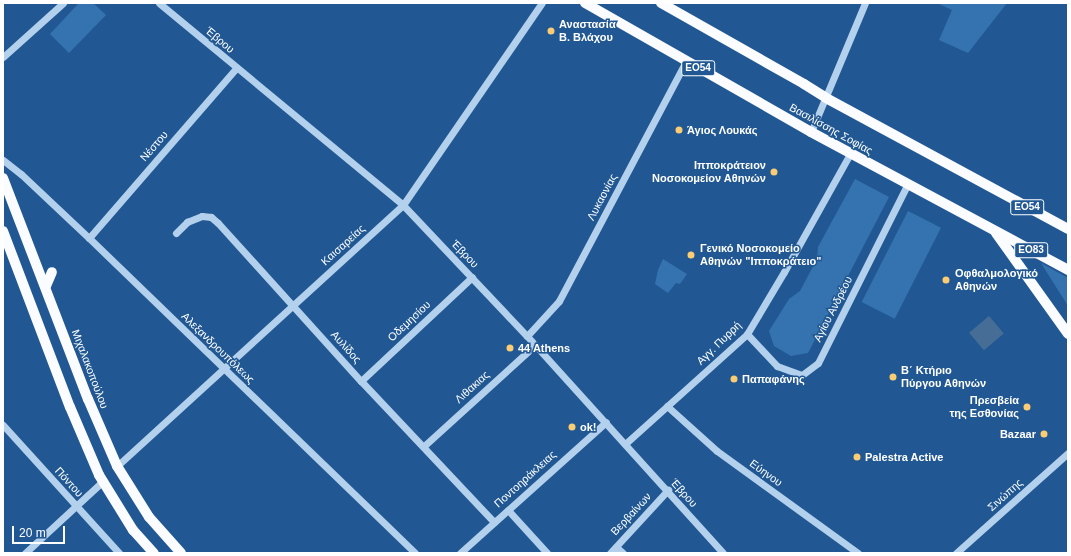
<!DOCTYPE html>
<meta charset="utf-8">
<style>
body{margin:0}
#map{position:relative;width:1071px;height:556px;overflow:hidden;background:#215893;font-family:Helvetica,sans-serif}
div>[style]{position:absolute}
.green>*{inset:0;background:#3473b0;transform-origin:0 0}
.water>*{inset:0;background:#466d96;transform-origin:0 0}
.minor>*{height:7px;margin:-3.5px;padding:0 3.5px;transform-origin:3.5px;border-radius:3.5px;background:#b3d0ed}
.major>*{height:10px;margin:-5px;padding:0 5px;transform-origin:5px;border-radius:5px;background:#fafcff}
.dots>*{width:11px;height:11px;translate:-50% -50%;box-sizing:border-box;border:2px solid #215893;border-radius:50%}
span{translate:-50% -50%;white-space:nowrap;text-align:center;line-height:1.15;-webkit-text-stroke:3px #215893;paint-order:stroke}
.shield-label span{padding:1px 3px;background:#215893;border:1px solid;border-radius:3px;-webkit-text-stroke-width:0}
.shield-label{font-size:10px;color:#fff;font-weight:700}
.poi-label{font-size:11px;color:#fff;font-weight:700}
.left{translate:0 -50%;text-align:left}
.right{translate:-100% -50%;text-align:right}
.street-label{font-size:11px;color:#fff}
.frame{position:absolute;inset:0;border:4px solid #fff;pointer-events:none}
.scale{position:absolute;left:12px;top:526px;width:53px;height:18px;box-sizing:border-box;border:2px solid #fff;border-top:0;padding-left:5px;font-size:12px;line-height:14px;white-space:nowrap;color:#fff;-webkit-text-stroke:3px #215893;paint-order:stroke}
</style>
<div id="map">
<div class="green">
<i style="clip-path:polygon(79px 3px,93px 3px,106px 15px,69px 53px,50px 34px)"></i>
<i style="clip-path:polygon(937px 3px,1007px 3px,968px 53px,939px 40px,952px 10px)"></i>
<i style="clip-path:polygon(855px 179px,889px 197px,808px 353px,791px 356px,774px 346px,769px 331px,789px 299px,800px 291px,817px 259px,818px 247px)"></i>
<i style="left:908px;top:211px;width:37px;height:102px;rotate:27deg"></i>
<i style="clip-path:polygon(663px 259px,687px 274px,680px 284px,676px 283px,668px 293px,655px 284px,658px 270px)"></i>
<i style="clip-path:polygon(1041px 263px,1068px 278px,1068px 306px)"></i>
</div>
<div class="water">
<i style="left:989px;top:316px;width:23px;height:26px;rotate:50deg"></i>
</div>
<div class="minor">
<i style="left:159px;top:3px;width:317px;rotate:39.6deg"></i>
<i style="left:403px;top:205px;width:180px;rotate:46.6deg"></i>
<i style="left:527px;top:336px;width:292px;rotate:47.9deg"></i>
<i style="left:3px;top:57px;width:81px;rotate:-42deg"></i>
<i style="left:811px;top:132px;width:140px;rotate:-67.3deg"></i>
<i style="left:3px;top:160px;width:23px;rotate:38deg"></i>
<i style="left:21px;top:174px;width:93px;rotate:43.3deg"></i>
<i style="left:89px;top:238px;width:453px;rotate:44deg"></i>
<i style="left:176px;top:233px;width:16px;rotate:-45deg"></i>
<i style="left:187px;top:222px;width:16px;rotate:-22deg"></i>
<i style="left:202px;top:216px;width:9px;rotate:6deg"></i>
<i style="left:211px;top:217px;width:9px;rotate:41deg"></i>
<i style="left:218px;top:223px;width:213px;rotate:47.9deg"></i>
<i style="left:361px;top:381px;width:194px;rotate:46.7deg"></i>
<i style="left:89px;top:238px;width:225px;rotate:-49.1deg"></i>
<i style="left:747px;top:334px;width:44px;rotate:46.8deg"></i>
<i style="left:777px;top:366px;width:27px;rotate:20deg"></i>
<i style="left:802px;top:375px;width:20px;rotate:-37deg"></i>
<i style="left:818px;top:363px;width:199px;rotate:-63.4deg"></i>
<i style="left:527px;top:336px;width:47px;rotate:-47.6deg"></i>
<i style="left:559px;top:301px;width:272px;rotate:-62.1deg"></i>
<i style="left:361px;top:381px;width:152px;rotate:-43.1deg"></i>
<i style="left:667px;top:406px;width:67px;rotate:42deg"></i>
<i style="left:717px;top:451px;width:174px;rotate:35.9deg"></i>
<i style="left:3px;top:425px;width:173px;rotate:47.8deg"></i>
<i style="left:625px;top:444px;width:164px;rotate:-42deg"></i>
<i style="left:747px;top:334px;width:72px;rotate:-59.2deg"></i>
<i style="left:784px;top:272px;width:135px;rotate:-60.8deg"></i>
<i style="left:424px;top:446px;width:150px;rotate:-42.3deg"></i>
<i style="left:117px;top:466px;width:387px;rotate:-42.4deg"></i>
<i style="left:403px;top:205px;width:245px;rotate:-55.5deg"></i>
<i style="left:508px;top:510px;width:58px;rotate:47.8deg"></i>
<i style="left:616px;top:547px;width:9px;rotate:41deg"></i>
<i style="left:25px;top:553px;width:106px;rotate:-42.7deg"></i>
<i style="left:460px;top:553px;width:196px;rotate:-41.9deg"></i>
<i style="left:610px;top:553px;width:86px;rotate:-47.4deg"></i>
<i style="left:956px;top:553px;width:150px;rotate:-41.8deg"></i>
</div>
<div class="major">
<i style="left:585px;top:3px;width:260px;rotate:29.7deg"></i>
<i style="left:811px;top:132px;width:292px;rotate:28.2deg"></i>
<i style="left:661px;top:3px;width:164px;rotate:29.5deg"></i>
<i style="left:804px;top:84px;width:26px;rotate:32deg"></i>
<i style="left:826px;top:98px;width:275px;rotate:28.4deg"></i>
<i style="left:3px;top:178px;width:237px;rotate:69deg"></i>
<i style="left:88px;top:399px;width:73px;rotate:66.6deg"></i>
<i style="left:117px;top:466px;width:60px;rotate:57.9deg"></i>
<i style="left:149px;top:517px;width:48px;rotate:48.4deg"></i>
<i style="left:3px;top:231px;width:188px;rotate:69.2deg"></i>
<i style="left:70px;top:407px;width:74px;rotate:66.9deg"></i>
<i style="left:99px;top:475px;width:65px;rotate:58.3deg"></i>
<i style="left:133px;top:530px;width:31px;rotate:48deg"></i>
<i style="left:996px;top:233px;width:124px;rotate:54.5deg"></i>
<i style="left:46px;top:286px;width:15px;rotate:-67deg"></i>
</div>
<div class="dots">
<i style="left:551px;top:31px;background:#facd74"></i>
<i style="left:679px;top:130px;background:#facd74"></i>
<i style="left:774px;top:172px;background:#facd74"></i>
<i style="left:691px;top:255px;background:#facd74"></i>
<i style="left:946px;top:280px;background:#facd74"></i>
<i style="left:510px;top:348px;background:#facd74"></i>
<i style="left:893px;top:377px;background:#facd74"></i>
<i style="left:734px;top:379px;background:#facd74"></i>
<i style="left:1027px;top:407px;background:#facd74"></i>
<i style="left:572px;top:427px;background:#facd74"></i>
<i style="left:1044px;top:434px;background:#facd74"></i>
<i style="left:857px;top:457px;background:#facd74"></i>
</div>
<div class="shield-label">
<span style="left:698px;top:68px">ΕΟ54</span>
<span style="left:1027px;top:207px">ΕΟ54</span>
<span style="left:1031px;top:250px">ΕΟ83</span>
</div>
<div class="poi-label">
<span class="left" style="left:559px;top:31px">Αναστασία<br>Β. Βλάχου</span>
<span class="left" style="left:687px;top:130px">Άγιος Λουκάς</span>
<span class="right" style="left:766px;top:172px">Ιπποκράτειον<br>Νοσοκομείον Αθηνών</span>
<span class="left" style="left:700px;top:255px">Γενικό Νοσοκομείο<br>Αθηνών "Ιπποκράτειο"</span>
<span class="left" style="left:955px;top:280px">Οφθαλμολογικό<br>Αθηνών</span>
<span class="left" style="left:518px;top:348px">44 Athens</span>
<span class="left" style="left:901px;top:377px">Β΄ Κτήριο<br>Πύργου Αθηνών</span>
<span class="left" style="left:742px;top:379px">Παπαφάνης</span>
<span class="right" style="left:1019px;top:407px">Πρεσβεία<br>της Εσθονίας</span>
<span class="left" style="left:580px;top:427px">ok!</span>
<span class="right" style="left:1036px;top:434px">Bazaar</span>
<span class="left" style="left:865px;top:457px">Palestra Active</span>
</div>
<div class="street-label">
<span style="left:220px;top:40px;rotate:40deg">Έβρου</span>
<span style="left:831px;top:129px;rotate:29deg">Βασιλίσσης Σοφίας</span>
<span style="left:154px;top:146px;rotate:-49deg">Νέστου</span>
<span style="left:602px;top:197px;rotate:-62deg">Λυκαονίας</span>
<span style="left:343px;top:245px;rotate:-42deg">Καισαρείας</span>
<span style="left:465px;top:254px;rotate:46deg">Έβρου</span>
<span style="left:833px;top:309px;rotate:-63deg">Αγίου Ανδρέου</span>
<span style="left:409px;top:321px;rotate:-43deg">Οδεμησίου</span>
<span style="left:719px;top:343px;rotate:-44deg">Αγγ. Πυρρή</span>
<span style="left:346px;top:347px;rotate:48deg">Αυλίδος</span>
<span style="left:218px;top:348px;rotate:44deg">Αλεξανδρουπόλεως</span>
<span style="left:90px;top:369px;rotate:69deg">Μιχαλακοπούλου</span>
<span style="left:472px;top:387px;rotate:-42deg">Λιθακιας</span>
<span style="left:766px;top:473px;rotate:36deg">Εύηνου</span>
<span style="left:525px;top:479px;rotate:-42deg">Ποντοηράκλειας</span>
<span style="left:69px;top:482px;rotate:48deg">Πόντου</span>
<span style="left:684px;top:493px;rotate:48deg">Έβρου</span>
<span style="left:1005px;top:495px;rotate:-42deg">Σινώπης</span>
<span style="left:631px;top:514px;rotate:-47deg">Βερβαίνων</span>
</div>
<div class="frame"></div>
<div class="scale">20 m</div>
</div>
